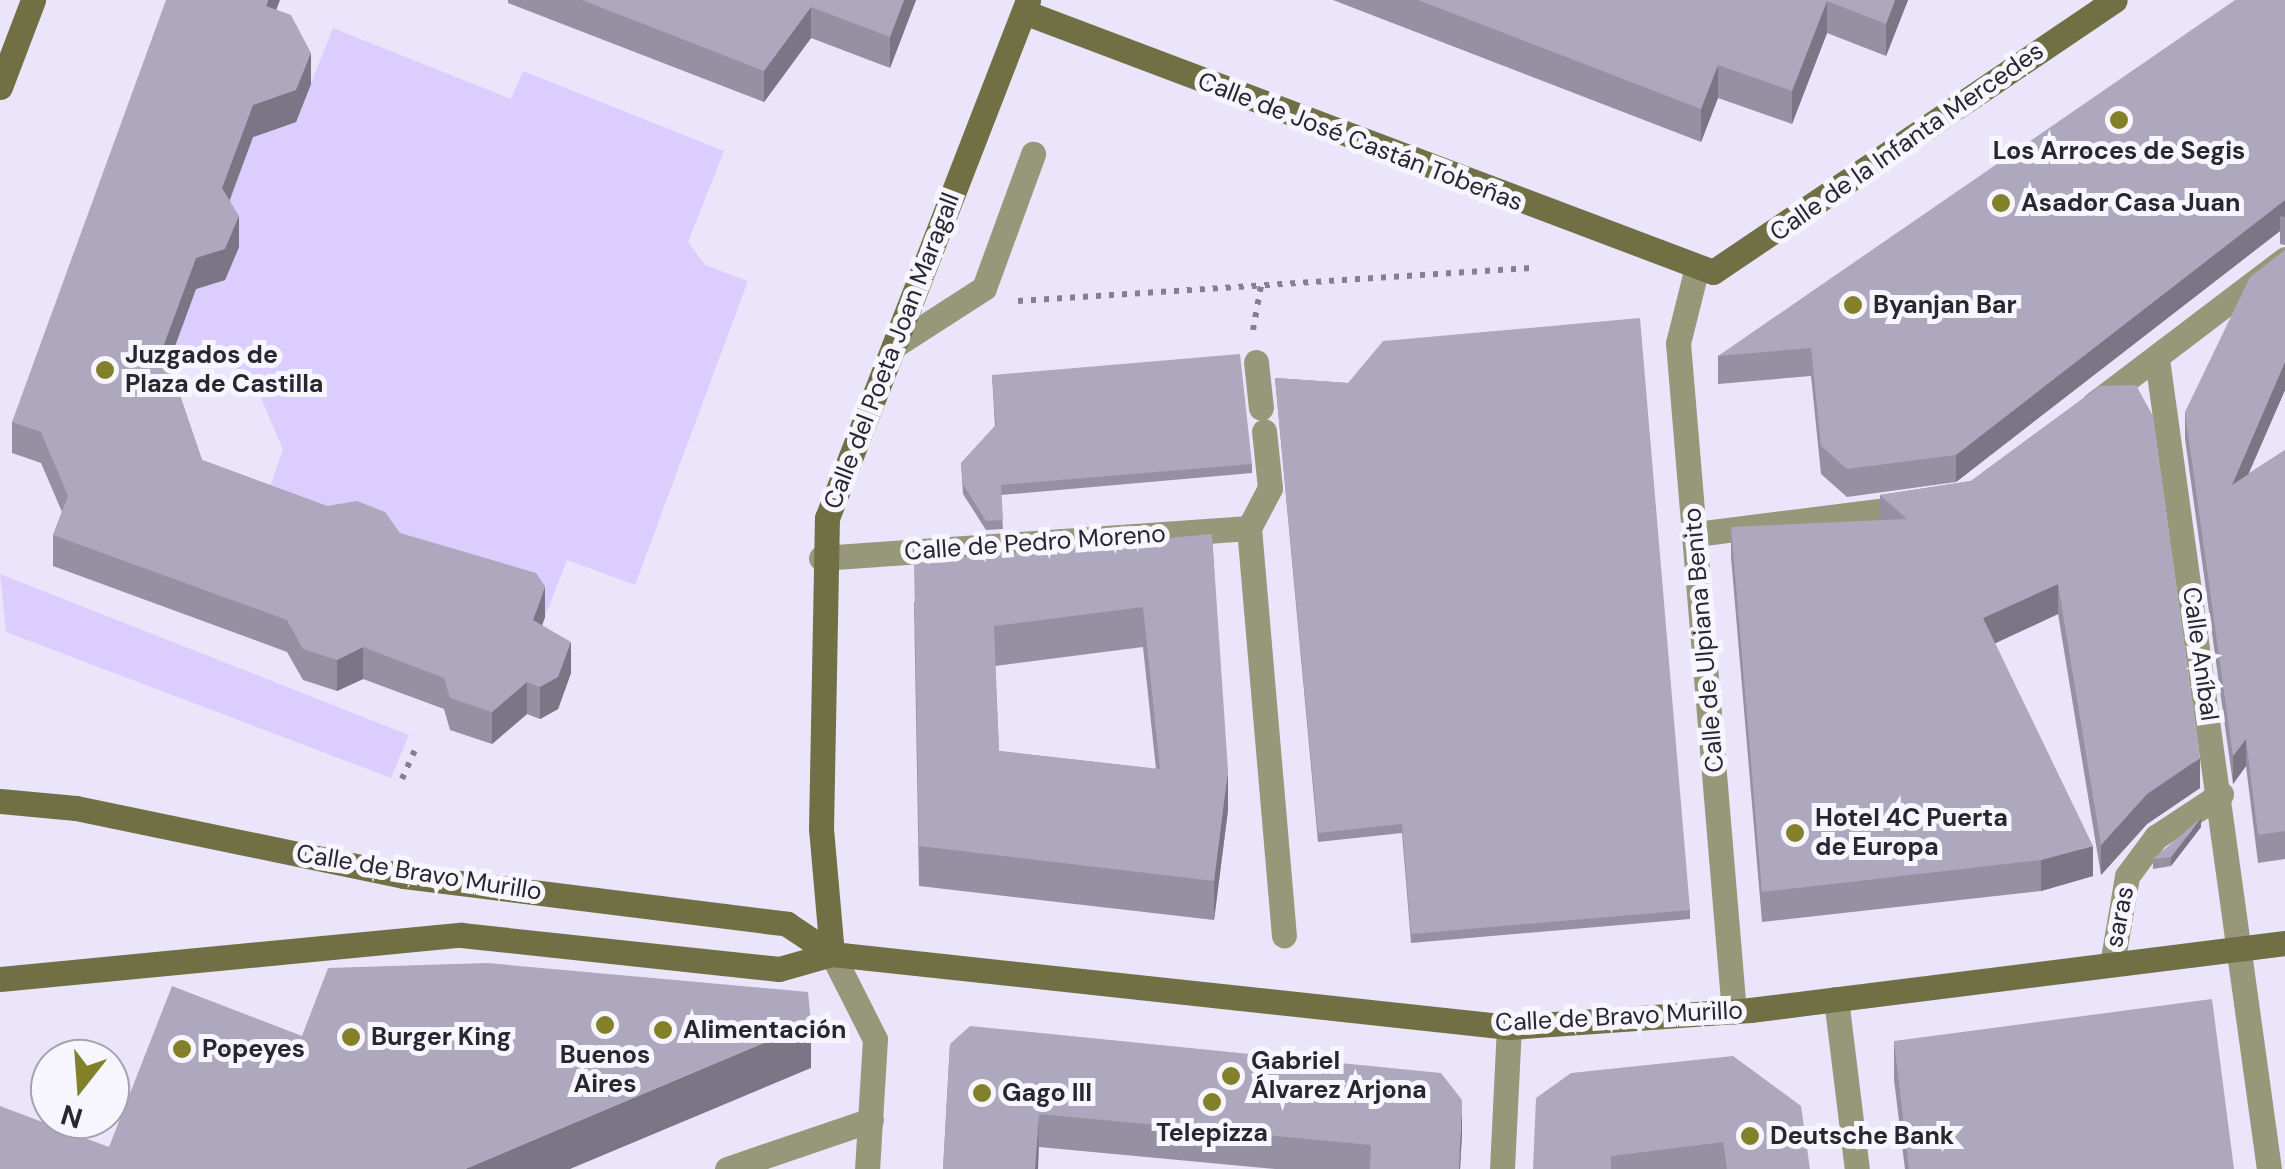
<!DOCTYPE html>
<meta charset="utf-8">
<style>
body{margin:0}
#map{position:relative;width:2285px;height:1169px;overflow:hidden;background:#ebe5fc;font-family:"DM Sans",sans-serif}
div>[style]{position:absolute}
.green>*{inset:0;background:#dbcefe}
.path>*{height:6px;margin-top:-3px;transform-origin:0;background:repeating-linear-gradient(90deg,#84808f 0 5px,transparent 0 13px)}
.lane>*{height:25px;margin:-12.5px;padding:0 12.5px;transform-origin:12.5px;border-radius:12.5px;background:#97977a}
.street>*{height:25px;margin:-12.5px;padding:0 12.5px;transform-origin:12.5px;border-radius:12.5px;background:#97977a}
.secondary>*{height:25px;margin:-12.5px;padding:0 12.5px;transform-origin:12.5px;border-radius:12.5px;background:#707044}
.wall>*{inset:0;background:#9690a3}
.shaded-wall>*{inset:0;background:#7a7685}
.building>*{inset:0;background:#aea8be}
.dots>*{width:28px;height:28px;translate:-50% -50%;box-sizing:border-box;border:5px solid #f7f5fe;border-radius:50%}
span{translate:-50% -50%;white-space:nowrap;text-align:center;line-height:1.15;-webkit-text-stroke:10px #f7f5fe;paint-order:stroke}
.street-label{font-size:25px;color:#28262f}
.poi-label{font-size:25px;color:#28262f;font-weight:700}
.left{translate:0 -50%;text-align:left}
.north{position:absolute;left:30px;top:1039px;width:100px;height:100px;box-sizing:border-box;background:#f7f5fe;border:2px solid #a4a2ab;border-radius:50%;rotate:197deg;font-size:28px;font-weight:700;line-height:40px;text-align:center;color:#28262f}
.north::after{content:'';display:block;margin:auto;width:35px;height:45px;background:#82812a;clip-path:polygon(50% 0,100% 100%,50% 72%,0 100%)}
</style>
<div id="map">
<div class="green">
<i style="clip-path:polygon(333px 28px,511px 99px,523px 71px,724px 151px,688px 242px,705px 265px,748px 281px,635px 585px,567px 560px,545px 617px,536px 604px,260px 513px,283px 450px,251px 374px,175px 345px,196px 289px,225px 280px,222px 219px,253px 137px,296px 121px)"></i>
<i style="clip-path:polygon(0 574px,409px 735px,391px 778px,6px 632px)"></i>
</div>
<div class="path">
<i style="left:1018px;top:301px;width:514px;rotate:-3.68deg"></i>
<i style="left:1253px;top:330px;width:51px;rotate:-79.8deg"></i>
<i style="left:402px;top:779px;width:37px;rotate:-66deg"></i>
</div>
<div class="lane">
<i style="left:894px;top:346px;width:107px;rotate:-32.8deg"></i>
<i style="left:984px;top:288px;width:143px;rotate:-69.9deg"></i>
<i style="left:2112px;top:964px;width:89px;rotate:-80.3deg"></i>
<i style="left:2127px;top:876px;width:49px;rotate:-53.4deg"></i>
<i style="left:2156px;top:837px;width:78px;rotate:-33.5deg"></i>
</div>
<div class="street">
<i style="left:1696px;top:271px;width:74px;rotate:104deg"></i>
<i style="left:1678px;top:343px;width:671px;rotate:85.22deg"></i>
<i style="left:2157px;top:359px;width:818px;rotate:82.13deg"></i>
<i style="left:1256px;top:362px;width:46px;rotate:83.8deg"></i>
<i style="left:2094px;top:404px;width:240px;rotate:-37.2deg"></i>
<i style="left:1249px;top:528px;width:409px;rotate:85.1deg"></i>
<i style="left:1696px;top:534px;width:216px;rotate:-7.2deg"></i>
<i style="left:821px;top:558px;width:429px;rotate:-4deg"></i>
<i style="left:1249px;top:528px;width:45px;rotate:-62.3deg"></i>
<i style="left:1270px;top:488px;width:57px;rotate:-96deg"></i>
<i style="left:832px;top:954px;width:95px;rotate:63.2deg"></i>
<i style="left:875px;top:1039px;width:130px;rotate:93.5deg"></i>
<i style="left:1836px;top:999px;width:171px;rotate:83deg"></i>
<i style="left:727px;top:1169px;width:152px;rotate:-18.8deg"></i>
<i style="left:1502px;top:1169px;width:142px;rotate:-87.2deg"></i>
</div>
<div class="secondary">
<i style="left:1024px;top:12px;width:736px;rotate:20.67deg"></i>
<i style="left:1713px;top:272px;width:485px;rotate:-34.1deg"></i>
<i style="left:0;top:87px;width:93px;rotate:-69.2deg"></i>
<i style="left:0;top:801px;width:76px;rotate:5.3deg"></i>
<i style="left:76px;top:808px;width:335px;rotate:11.7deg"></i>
<i style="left:404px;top:876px;width:386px;rotate:7.1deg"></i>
<i style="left:787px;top:924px;width:54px;rotate:33.7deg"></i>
<i style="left:832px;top:954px;width:125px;rotate:-95deg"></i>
<i style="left:821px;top:829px;width:311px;rotate:-88.9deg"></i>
<i style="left:827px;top:518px;width:556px;rotate:-68.79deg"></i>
<i style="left:0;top:979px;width:463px;rotate:-5.5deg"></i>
<i style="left:461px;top:935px;width:320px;rotate:6.1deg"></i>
<i style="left:779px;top:969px;width:55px;rotate:-15.8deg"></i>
<i style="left:832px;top:954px;width:681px;rotate:6.15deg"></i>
<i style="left:1509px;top:1027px;width:242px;rotate:-4deg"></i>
<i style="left:1750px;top:1010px;width:539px;rotate:-7.14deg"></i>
</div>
<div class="wall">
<i style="clip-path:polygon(508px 0,916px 0,890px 68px,811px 38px,764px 102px,508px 3px)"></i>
<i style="clip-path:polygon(1333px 0,1908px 0,1886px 56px,1827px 33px,1792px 124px,1718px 98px,1701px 142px)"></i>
<i style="clip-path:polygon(2285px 0,2285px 245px,2280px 244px,2280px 231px,1956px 482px,1847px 497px,1821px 474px,1811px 376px,1718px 384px,1718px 356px)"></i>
<i style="clip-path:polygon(277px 9px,311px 84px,296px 122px,253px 137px,230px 200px,239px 247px,225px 280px,196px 289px,169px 363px,202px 460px,400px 533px,545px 617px,542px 625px,571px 673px,558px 709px,540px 719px,527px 714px,492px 744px,450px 730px,444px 709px,363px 679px,337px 691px,303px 680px,287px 652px,53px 566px,53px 535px,62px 512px,41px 463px,12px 453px,12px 422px)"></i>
<i style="clip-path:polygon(2285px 250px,2285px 390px,2248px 474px,2285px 450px,2285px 859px,2258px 863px,2246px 766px,2233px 784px,2185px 439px,2185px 412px)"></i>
<i style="clip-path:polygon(992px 375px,1252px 464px,1252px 473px,1001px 495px,1003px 529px,986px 530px,963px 494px,961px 463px,995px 426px)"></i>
<i style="clip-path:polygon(1275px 378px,1348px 383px,1690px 910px,1690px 919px,1411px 943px,1402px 833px,1318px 842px)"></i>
<i style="clip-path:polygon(2100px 386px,2200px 788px,2147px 824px,2101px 875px,2058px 614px,1995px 643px,2093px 876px,2041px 891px,1762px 922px,1731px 557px,1731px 527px,1880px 521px,1880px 495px,1971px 481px)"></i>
<i style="clip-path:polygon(evenodd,1212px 534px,1228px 810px,1214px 920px,919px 886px,914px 602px,1212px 534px,1143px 647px,1156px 769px,999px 751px,995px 666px,1143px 647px)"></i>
<i style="clip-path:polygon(2201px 827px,2171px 866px,2153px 869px,2153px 859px)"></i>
<i style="clip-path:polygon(1894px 1041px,2234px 1169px,1905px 1169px,1894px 1080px)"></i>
<i style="clip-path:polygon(950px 1044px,1462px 1133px,1460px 1169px,1275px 1169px,1039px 1147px,1038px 1169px,943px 1169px)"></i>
<i style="clip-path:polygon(1571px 1073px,1810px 1169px,1533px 1169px)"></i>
</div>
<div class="shaded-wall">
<i style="clip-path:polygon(268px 0,280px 0,266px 37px,266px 6px)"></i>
<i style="clip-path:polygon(904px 0,916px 0,890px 68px,890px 37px)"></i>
<i style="clip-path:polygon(1895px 0,1908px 0,1886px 56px,1886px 24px)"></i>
<i style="clip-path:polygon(1827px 1px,1827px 33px,1792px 124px,1792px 91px)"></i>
<i style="clip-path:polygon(811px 7px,811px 38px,764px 102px,764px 71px)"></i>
<i style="clip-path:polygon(311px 53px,311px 84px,296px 122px,253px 137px,222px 219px,222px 188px,253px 105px)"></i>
<i style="clip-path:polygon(1718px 65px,1718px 98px,1701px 142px,1701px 109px)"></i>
<i style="clip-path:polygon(2285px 200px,2285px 217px,2280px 216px,2280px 231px,1956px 482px,1956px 455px)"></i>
<i style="clip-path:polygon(239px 216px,239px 247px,225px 280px,196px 289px,163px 378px,163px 347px,196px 258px)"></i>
<i style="clip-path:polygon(2285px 362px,2285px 390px,2232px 512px,2232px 485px)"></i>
<i style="clip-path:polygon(2058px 584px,2058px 614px,1983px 649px,1983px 618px)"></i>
<i style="clip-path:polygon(545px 586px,545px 617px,533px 651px,533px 620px)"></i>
<i style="clip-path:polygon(571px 642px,571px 673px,558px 709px,540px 719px,540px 687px)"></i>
<i style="clip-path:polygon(363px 647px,363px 679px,337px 691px,337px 660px)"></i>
<i style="clip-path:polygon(527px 682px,527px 714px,492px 744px,492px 712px)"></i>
<i style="clip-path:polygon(2246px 739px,2246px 766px,2233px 784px,2233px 756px)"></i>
<i style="clip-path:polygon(2200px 758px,2200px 788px,2147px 824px,2101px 875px,2101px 845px,2147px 794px)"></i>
<i style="clip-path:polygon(1228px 770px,1228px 810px,1214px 920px,1214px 881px)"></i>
<i style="clip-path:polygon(2201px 818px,2201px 827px,2171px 866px,2171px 857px)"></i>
<i style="clip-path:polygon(2093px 846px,2093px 876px,2041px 891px,2041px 860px)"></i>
<i style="clip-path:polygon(811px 1023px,811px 1068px,570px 1169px,465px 1169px)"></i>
<i style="clip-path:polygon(1462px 1100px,1462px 1133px,1460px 1169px,1459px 1169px)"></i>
<i style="clip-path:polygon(1039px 1114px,1038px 1169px,1035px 1169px)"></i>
</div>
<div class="building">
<i style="clip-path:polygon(166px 0,268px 0,266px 6px,291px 15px,311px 53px,296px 90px,253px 105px,222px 188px,239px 216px,225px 249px,196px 258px,163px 347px,202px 460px,327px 506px,357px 501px,385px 512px,400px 533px,536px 573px,545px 586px,533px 620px,571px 642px,558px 677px,540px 687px,527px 682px,492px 712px,450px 698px,444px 678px,363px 647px,337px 660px,303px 649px,287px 620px,53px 535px,68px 496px,41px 432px,12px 422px)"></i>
<i style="clip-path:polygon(582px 0,904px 0,890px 37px,811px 7px,764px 71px)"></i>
<i style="clip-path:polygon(1418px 0,1895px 0,1886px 24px,1827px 1px,1792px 91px,1718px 65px,1701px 109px)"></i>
<i style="clip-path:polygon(2235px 0,2285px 0,2285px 200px,1956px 455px,1847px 469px,1821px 446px,1811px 348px,1718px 356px)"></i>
<i style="clip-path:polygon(2285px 250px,2285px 362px,2232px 485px,2285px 450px,2285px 831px,2258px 835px,2246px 739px,2233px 756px,2185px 412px,2250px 277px)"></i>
<i style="clip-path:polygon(1640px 318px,1690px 910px,1411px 934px,1402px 824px,1318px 833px,1275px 378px,1348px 383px,1383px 341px)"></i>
<i style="clip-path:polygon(1240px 354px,1252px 464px,1001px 485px,1003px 520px,986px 521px,963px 484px,961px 463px,996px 425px,992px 375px)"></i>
<i style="clip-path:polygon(2136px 385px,2153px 416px,2200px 758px,2147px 794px,2101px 845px,2058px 584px,1983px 618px,2093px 846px,2041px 860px,1762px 892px,1731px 527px,1907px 519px,1880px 495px,1971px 481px,2100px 386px)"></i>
<i style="clip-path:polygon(evenodd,1212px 534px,1228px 770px,1214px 881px,919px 846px,914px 562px,1212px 534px,1143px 607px,1160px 769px,999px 751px,994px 626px,1143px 607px)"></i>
<i style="clip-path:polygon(2201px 818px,2171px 857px,2153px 859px)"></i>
<i style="clip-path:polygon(487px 963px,808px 992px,811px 1023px,465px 1169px,0 1169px,0 1106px,109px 1147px,172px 986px,302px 1036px,328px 968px)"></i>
<i style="clip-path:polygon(2212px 999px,2234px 1169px,1909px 1169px,1894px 1041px)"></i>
<i style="clip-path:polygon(970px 1026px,1441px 1073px,1462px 1100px,1459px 1169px,1370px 1169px,1371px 1145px,1039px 1114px,1035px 1169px,943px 1169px,950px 1044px)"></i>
<i style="clip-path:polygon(1733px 1056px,1801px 1106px,1810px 1169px,1727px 1169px,1723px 1142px,1611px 1156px,1611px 1169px,1533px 1169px,1536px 1098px,1571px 1073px)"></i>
</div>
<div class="dots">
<i style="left:2119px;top:120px;background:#82812a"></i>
<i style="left:2001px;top:203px;background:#82812a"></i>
<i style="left:1853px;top:305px;background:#82812a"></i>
<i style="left:105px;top:370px;background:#82812a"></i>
<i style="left:1795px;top:833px;background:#82812a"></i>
<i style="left:605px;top:1025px;background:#82812a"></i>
<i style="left:663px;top:1030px;background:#82812a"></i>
<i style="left:351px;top:1037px;background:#82812a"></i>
<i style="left:182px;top:1049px;background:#82812a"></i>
<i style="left:1231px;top:1076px;background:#82812a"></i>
<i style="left:982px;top:1093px;background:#82812a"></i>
<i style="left:1212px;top:1102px;background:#82812a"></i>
<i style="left:1750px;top:1136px;background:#82812a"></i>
</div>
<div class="street-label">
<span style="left:1360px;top:142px;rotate:21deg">Calle de José Castán Tobeñas</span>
<span style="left:1907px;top:142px;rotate:-35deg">Calle de la Infanta Mercedes</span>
<span style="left:892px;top:351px;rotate:-69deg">Calle del Poeta Joan Maragall</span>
<span style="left:1035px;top:543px;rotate:-4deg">Calle de Pedro Moreno</span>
<span style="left:1704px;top:640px;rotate:-95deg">Calle de Ulpiana Benito</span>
<span style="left:2200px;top:654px;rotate:82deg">Calle Aníbal</span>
<span style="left:419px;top:873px;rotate:9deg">Calle de Bravo Murillo</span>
<span style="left:2120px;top:917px;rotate:-79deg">saras</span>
<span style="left:1619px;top:1017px;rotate:-3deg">Calle de Bravo Murillo</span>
</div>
<div class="poi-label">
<span style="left:2119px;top:151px">Los Arroces de Segis</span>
<span class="left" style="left:2021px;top:203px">Asador Casa Juan</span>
<span class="left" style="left:1873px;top:305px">Byanjan Bar</span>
<span class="left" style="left:125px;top:370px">Juzgados de<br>Plaza de Castilla</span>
<span class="left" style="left:1815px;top:833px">Hotel 4C Puerta<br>de Europa</span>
<span class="left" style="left:683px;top:1030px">Alimentación</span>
<span class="left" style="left:371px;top:1037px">Burger King</span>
<span class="left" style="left:202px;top:1049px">Popeyes</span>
<span style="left:605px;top:1070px">Buenos<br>Aires</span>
<span class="left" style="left:1251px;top:1076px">Gabriel<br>Álvarez Arjona</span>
<span class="left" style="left:1002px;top:1093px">Gago III</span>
<span style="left:1212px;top:1133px">Telepizza</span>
<span class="left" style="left:1770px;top:1136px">Deutsche Bank</span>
</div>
<div class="north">N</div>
</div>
